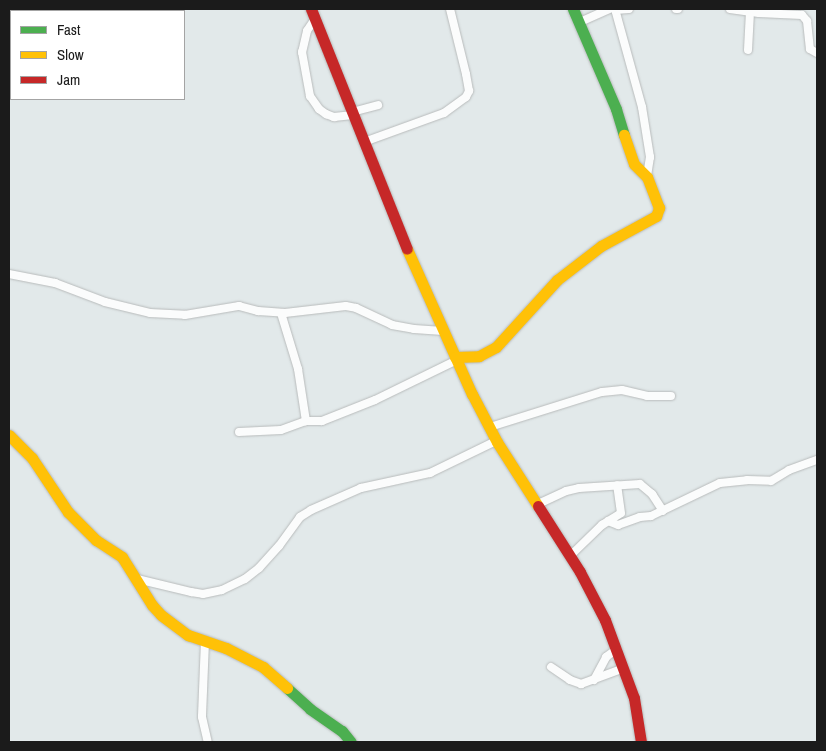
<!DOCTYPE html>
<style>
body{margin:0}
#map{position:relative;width:826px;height:751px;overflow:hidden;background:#e2e9ea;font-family:"Archivo Narrow",sans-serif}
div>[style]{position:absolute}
.roads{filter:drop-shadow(0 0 1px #b8bbbb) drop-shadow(0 0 1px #b8bbbb)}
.street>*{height:8px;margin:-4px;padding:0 4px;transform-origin:4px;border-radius:4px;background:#fbfcfc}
.fast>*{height:11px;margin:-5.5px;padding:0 5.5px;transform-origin:5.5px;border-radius:5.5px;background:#4caf50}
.slow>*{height:11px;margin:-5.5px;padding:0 5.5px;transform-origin:5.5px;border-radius:5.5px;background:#ffc107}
.jam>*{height:11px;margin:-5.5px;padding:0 5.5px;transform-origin:5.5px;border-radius:5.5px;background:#c62828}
span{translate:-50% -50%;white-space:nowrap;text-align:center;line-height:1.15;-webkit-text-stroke:4.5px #fff;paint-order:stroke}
.frame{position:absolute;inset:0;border:10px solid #1b1b1b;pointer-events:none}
.legend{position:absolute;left:10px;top:10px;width:175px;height:90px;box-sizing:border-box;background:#fff;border:1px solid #a4a4a4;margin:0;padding:6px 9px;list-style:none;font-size:15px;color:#1b1b1b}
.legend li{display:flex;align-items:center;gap:10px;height:25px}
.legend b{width:25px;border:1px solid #a4a4a4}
</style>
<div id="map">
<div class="roads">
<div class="street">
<i style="left:615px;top:9px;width:102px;rotate:74.6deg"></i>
<i style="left:642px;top:107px;width:51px;rotate:80.9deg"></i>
<i style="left:650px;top:157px;width:20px;rotate:99deg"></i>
<i style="left:676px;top:9px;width:2px"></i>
<i style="left:730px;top:9px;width:29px;rotate:8deg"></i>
<i style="left:759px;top:13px;width:43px;rotate:2.7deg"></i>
<i style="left:802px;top:15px;width:8px;rotate:50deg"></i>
<i style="left:807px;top:21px;width:28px;rotate:84deg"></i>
<i style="left:810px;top:49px;width:8px;rotate:30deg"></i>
<i style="left:615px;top:10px;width:14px;rotate:-4deg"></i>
<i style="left:315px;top:19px;width:14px;rotate:124deg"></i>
<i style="left:307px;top:31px;width:22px;rotate:103deg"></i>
<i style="left:302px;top:52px;width:45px;rotate:79.7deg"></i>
<i style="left:310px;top:96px;width:16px;rotate:55deg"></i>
<i style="left:319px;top:109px;width:9px;rotate:36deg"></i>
<i style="left:326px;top:114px;width:9px;rotate:21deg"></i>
<i style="left:334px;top:117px;width:19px;rotate:-6deg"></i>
<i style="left:580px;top:22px;width:32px;rotate:-24deg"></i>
<i style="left:748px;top:50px;width:38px;rotate:-87deg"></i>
<i style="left:352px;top:112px;width:27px;rotate:-15deg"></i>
<i style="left:364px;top:142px;width:85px;rotate:-19.9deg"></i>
<i style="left:444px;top:113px;width:27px;rotate:-36deg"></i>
<i style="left:466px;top:97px;width:7px;rotate:-63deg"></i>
<i style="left:469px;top:91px;width:17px;rotate:-100deg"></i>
<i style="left:466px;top:74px;width:67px;rotate:-103.8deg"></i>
<i style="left:9px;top:274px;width:47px;rotate:11.1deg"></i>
<i style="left:55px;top:283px;width:53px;rotate:20.8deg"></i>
<i style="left:105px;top:302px;width:46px;rotate:13.7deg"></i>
<i style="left:150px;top:313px;width:35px;rotate:3deg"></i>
<i style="left:185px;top:315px;width:55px;rotate:-9.5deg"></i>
<i style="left:239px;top:306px;width:20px;rotate:15deg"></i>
<i style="left:258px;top:311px;width:27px;rotate:4deg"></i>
<i style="left:285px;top:313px;width:61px;rotate:-6.5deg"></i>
<i style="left:346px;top:306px;width:10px;rotate:11deg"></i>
<i style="left:356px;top:308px;width:40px;rotate:25deg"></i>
<i style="left:392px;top:325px;width:22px;rotate:10deg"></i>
<i style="left:414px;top:329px;width:29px;rotate:4deg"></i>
<i style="left:281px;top:313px;width:59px;rotate:73.1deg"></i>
<i style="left:298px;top:369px;width:53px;rotate:81.3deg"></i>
<i style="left:490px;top:427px;width:117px;rotate:-17.4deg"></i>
<i style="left:602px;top:392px;width:20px;rotate:-6deg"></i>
<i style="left:622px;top:390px;width:26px;rotate:13deg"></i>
<i style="left:647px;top:396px;width:24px"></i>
<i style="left:239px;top:432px;width:42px;rotate:-2.7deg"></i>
<i style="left:281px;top:430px;width:27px;rotate:-20deg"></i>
<i style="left:306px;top:421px;width:16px"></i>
<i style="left:322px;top:421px;width:57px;rotate:-21.6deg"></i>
<i style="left:375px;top:400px;width:91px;rotate:-26deg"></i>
<i style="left:536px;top:505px;width:33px;rotate:-25deg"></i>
<i style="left:566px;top:491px;width:13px;rotate:-13deg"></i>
<i style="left:579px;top:488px;width:61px;rotate:-3.8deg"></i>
<i style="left:640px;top:484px;width:16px;rotate:40deg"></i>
<i style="left:652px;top:494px;width:20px;rotate:57deg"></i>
<i style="left:608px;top:521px;width:11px;rotate:22deg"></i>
<i style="left:618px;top:525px;width:23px;rotate:-20deg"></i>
<i style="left:640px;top:517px;width:11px;rotate:-5deg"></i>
<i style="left:651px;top:516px;width:76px;rotate:-25.6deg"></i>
<i style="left:720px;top:483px;width:27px;rotate:-6deg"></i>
<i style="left:747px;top:480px;width:24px;rotate:2deg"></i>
<i style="left:771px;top:481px;width:21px;rotate:-31deg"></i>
<i style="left:789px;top:470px;width:30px;rotate:-20deg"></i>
<i style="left:570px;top:556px;width:45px;rotate:-44.1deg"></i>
<i style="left:602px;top:525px;width:22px;rotate:-32deg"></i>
<i style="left:621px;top:513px;width:28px;rotate:-98deg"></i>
<i style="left:137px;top:579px;width:56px;rotate:13.5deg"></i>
<i style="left:191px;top:592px;width:12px;rotate:9deg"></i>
<i style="left:203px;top:594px;width:19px;rotate:-12deg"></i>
<i style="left:222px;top:590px;width:25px;rotate:-26deg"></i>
<i style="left:245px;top:579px;width:18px;rotate:-38deg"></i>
<i style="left:259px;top:568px;width:30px;rotate:-48deg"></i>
<i style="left:279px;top:546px;width:36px;rotate:-54deg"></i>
<i style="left:300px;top:517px;width:13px;rotate:-32deg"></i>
<i style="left:311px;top:510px;width:55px;rotate:-23.7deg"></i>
<i style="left:361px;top:488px;width:71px;rotate:-12.3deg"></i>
<i style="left:430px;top:473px;width:73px;rotate:-25.9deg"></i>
<i style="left:205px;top:641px;width:76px;rotate:92.3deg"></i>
<i style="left:202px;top:717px;width:26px;rotate:77deg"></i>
<i style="left:551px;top:667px;width:23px;rotate:34deg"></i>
<i style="left:570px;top:680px;width:12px;rotate:20deg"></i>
<i style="left:581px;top:684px;width:46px;rotate:-20.4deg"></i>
<i style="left:594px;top:680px;width:26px;rotate:-62deg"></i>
<i style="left:606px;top:657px;width:14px;rotate:-36deg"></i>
</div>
<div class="fast">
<i style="left:573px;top:9px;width:109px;rotate:66.7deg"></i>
<i style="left:616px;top:109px;width:27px;rotate:73deg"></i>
<i style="left:287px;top:688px;width:31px;rotate:42deg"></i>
<i style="left:310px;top:709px;width:39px;rotate:35deg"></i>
<i style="left:342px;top:731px;width:14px;rotate:51deg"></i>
</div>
<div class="slow">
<i style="left:407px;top:249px;width:159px;rotate:65.9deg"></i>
<i style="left:472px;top:394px;width:54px;rotate:62.5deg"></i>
<i style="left:497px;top:442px;width:76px;rotate:57.4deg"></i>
<i style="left:455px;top:357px;width:24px;rotate:-2deg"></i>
<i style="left:479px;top:356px;width:19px;rotate:-28deg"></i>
<i style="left:496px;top:347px;width:91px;rotate:-47.7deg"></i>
<i style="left:557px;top:280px;width:56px;rotate:-37.7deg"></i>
<i style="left:601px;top:246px;width:63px;rotate:-28.6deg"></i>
<i style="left:656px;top:216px;width:9px;rotate:-69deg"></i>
<i style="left:659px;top:208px;width:33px;rotate:-111deg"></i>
<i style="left:647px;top:177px;width:18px;rotate:-135deg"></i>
<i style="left:634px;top:164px;width:31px;rotate:-109deg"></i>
<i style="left:9px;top:435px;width:33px;rotate:45deg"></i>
<i style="left:32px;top:458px;width:65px;rotate:56.3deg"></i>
<i style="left:68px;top:512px;width:40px;rotate:45deg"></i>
<i style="left:96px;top:540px;width:31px;rotate:33deg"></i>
<i style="left:122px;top:557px;width:57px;rotate:58deg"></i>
<i style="left:152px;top:605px;width:13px;rotate:48deg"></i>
<i style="left:161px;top:615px;width:34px;rotate:37deg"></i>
<i style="left:188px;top:635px;width:40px;rotate:18.9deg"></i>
<i style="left:226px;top:648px;width:42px;rotate:27.2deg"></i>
<i style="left:263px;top:667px;width:32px;rotate:41deg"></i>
</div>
<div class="jam">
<i style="left:311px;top:9px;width:258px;rotate:68.2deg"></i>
<i style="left:538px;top:506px;width:78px;rotate:57.5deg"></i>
<i style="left:580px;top:572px;width:54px;rotate:62.5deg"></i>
<i style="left:605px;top:620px;width:83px;rotate:69.6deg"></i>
<i style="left:634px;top:698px;width:45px;rotate:81deg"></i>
</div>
</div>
<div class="frame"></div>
<ul class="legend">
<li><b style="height:6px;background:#4caf50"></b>Fast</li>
<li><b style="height:6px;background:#ffc107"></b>Slow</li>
<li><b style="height:6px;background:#c62828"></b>Jam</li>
</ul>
</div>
